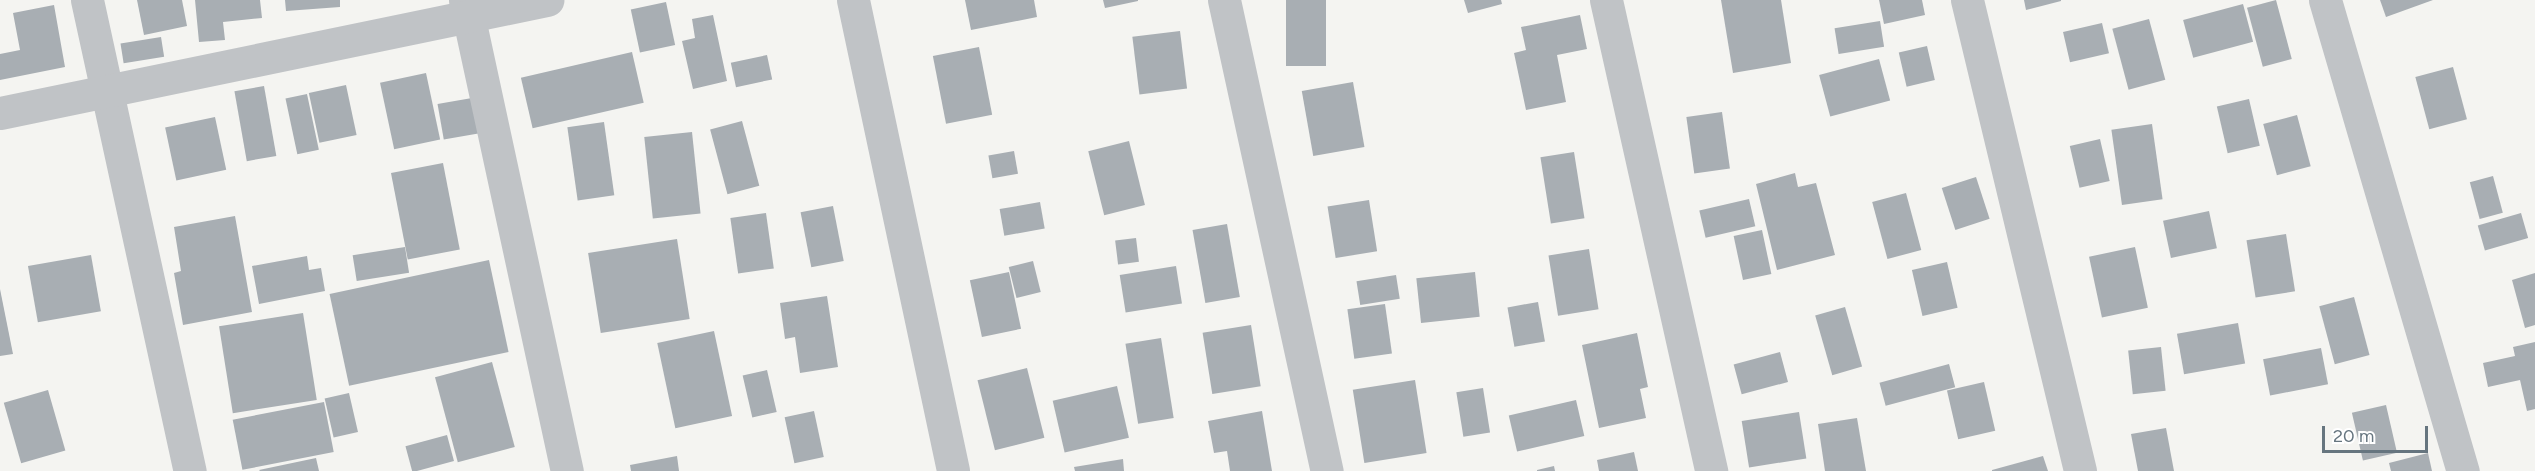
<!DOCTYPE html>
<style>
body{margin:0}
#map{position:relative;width:2535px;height:471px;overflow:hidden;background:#f4f4f1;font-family:Figtree,sans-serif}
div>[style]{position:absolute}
.building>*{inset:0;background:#a8aeb3;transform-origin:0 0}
.minor>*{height:33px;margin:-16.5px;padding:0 16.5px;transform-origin:16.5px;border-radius:16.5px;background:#c0c3c6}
span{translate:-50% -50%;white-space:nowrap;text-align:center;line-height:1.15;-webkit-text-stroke:6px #fff;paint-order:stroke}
.scale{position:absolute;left:2322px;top:426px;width:106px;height:27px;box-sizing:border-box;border:3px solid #66757f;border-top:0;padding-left:8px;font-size:18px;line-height:21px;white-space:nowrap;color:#66757f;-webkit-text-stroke:4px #fff;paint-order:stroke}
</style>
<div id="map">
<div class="building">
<i style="clip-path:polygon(137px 0,182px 0,187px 26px,144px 35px)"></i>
<i style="clip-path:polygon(195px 0,260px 0,262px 18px,223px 22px,225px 40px,199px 42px)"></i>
<i style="clip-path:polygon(285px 0,340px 0,340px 7px,286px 11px)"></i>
<i style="clip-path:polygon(965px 0,1034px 0,1037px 17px,971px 30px)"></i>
<i style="clip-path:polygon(1103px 0,1138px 0,1138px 1px,1105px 8px)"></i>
<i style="left:1286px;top:0;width:40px;height:66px"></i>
<i style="clip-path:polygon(1464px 0,1501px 0,1502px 4px,1468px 13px)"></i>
<i style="clip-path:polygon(1721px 0,1781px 0,1791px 63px,1733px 73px)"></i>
<i style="clip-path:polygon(1879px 0,1922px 0,1925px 15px,1884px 24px)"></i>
<i style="clip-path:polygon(2024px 0,2061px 0,2061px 1px,2026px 10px)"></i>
<i style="left:2276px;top:0;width:61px;height:30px;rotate:75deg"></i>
<i style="clip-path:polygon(2380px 0,2433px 0,2386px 17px)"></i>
<i style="left:666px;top:2px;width:44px;height:36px;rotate:78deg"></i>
<i style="left:2243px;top:4px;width:39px;height:62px;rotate:75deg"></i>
<i style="clip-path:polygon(54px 5px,65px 67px,0 80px,0 54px,20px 50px,13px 13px)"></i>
<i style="clip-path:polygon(713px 15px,727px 81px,693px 89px,682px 41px,695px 38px,692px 19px)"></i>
<i style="clip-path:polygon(1580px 15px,1587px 49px,1557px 55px,1566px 102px,1526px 110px,1514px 53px,1526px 50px,1521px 27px)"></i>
<i style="left:2149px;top:19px;width:63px;height:38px;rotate:75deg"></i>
<i style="left:1880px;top:21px;width:26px;height:46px;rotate:81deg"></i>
<i style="left:2102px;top:23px;width:31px;height:40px;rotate:77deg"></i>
<i style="left:1180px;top:31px;width:58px;height:48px;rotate:83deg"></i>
<i style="left:161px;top:37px;width:20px;height:41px;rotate:81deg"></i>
<i style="left:1927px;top:46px;width:35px;height:29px;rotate:77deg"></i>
<i style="left:979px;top:47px;width:69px;height:47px;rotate:79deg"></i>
<i style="left:632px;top:52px;width:52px;height:114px;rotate:77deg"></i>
<i style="left:767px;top:55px;width:25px;height:37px;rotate:78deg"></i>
<i style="left:1879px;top:59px;width:43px;height:62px;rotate:75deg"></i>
<i style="left:2453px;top:67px;width:54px;height:39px;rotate:75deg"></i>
<i style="left:426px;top:73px;width:68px;height:47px;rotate:78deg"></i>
<i style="left:1353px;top:82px;width:66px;height:52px;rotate:80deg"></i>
<i style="left:346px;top:85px;width:51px;height:38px;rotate:78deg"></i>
<i style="left:264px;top:86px;width:71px;height:30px;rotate:80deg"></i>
<i style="left:307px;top:94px;width:57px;height:22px;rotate:78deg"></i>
<i style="left:472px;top:98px;width:36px;height:35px;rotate:80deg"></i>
<i style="left:2249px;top:99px;width:48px;height:33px;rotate:77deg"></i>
<i style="left:1722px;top:112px;width:57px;height:36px;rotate:82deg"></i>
<i style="left:2297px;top:115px;width:53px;height:35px;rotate:75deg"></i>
<i style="left:215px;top:117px;width:54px;height:51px;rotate:78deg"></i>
<i style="left:742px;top:121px;width:67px;height:33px;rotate:75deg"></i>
<i style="left:604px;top:122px;width:74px;height:37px;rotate:82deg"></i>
<i style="left:2152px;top:124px;width:76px;height:41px;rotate:82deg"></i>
<i style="left:692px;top:132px;width:82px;height:48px;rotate:84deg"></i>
<i style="left:2100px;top:139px;width:43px;height:31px;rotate:77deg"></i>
<i style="left:1129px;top:141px;width:66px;height:42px;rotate:76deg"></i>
<i style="left:1014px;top:151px;width:23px;height:26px;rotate:80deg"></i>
<i style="left:1574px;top:152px;width:67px;height:34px;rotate:81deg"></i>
<i style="left:443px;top:163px;width:88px;height:53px;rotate:79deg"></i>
<i style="clip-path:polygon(1795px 173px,1798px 187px,1816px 183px,1835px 255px,1777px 270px,1756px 184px)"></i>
<i style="left:2493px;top:176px;width:38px;height:24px;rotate:75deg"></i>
<i style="left:1976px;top:177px;width:44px;height:36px;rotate:72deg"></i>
<i style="left:1906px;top:193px;width:59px;height:35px;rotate:75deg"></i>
<i style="left:1749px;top:199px;width:28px;height:51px;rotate:77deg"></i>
<i style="left:1369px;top:200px;width:52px;height:42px;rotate:81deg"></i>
<i style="left:1040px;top:202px;width:27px;height:41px;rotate:80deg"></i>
<i style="left:833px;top:206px;width:56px;height:33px;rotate:79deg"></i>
<i style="left:2209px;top:211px;width:38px;height:47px;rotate:78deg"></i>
<i style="left:766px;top:213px;width:56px;height:36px;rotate:82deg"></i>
<i style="left:2521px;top:213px;width:26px;height:45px;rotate:74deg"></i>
<i style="clip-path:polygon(235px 216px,252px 312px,183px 325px,174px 273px,181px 271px,174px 227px)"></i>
<i style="left:1227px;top:224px;width:74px;height:35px;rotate:80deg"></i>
<i style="left:1762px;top:230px;width:45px;height:29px;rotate:78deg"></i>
<i style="left:2286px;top:234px;width:58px;height:40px;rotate:81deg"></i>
<i style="left:1136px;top:238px;width:24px;height:21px;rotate:83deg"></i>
<i style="left:677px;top:239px;width:81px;height:90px;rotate:81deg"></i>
<i style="left:405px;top:247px;width:26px;height:53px;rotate:81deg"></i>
<i style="left:2135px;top:247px;width:62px;height:47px;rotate:78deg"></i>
<i style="left:1589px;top:249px;width:61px;height:41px;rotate:81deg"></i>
<i style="left:91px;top:255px;width:57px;height:64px;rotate:80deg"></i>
<i style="clip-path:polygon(307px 256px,309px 270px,321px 268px,325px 291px,259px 304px,252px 266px)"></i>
<i style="left:489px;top:260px;width:94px;height:163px;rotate:78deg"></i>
<i style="left:1033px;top:261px;width:32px;height:25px;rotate:76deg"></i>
<i style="left:1947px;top:262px;width:47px;height:36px;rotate:77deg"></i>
<i style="left:1176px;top:266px;width:38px;height:57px;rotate:81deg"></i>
<i style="left:1009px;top:272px;width:58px;height:40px;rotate:78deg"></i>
<i style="left:1475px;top:272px;width:45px;height:59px;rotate:84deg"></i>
<i style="clip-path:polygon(2535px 273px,2535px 325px,2525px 328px,2512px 280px)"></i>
<i style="left:1396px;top:275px;width:24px;height:40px;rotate:81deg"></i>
<i style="clip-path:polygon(0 289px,13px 354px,0 356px)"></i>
<i style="clip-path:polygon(827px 296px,838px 367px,800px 373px,795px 337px,785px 339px,780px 303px)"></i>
<i style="left:2354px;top:297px;width:60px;height:36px;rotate:75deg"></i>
<i style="left:1538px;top:302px;width:40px;height:31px;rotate:80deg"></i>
<i style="left:1385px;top:304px;width:50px;height:38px;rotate:82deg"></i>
<i style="left:1845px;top:307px;width:62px;height:31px;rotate:74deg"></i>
<i style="left:303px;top:313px;width:88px;height:85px;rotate:81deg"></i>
<i style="left:2238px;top:323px;width:41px;height:62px;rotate:80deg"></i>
<i style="left:1251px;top:325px;width:62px;height:49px;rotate:81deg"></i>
<i style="left:714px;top:331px;width:87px;height:58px;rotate:78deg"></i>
<i style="clip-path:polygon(1637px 333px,1648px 387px,1640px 389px,1646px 418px,1599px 428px,1582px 345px)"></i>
<i style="left:1161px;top:338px;width:81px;height:36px;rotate:81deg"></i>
<i style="clip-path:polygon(2535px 342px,2535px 409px,2527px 411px,2520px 380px,2488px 387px,2483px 363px,2515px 356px,2513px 347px)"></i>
<i style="left:2161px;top:347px;width:44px;height:33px;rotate:84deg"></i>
<i style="left:2321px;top:348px;width:37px;height:59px;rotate:79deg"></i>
<i style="left:1780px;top:352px;width:31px;height:48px;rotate:75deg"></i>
<i style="left:492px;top:362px;width:88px;height:59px;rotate:75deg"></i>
<i style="left:1949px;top:364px;width:24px;height:72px;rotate:75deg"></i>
<i style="left:1027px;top:368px;width:72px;height:51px;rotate:76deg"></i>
<i style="left:767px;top:370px;width:43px;height:25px;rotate:77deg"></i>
<i style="left:1415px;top:380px;width:74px;height:63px;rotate:81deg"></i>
<i style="left:1984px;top:382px;width:50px;height:38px;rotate:77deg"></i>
<i style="left:1117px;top:386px;width:53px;height:66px;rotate:77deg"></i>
<i style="left:1483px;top:388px;width:45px;height:27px;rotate:81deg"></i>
<i style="left:48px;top:390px;width:63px;height:46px;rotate:74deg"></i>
<i style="left:349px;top:393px;width:40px;height:25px;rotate:77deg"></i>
<i style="left:1576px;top:400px;width:37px;height:69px;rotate:77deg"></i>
<i style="left:324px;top:402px;width:51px;height:93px;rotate:79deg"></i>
<i style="left:2386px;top:405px;width:49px;height:35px;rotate:77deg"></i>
<i style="left:814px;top:411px;width:47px;height:30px;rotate:78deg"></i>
<i style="clip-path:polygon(1262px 411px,1272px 471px,1230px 471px,1227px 451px,1214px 453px,1208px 421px)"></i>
<i style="left:1799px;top:412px;width:47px;height:58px;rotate:81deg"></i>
<i style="clip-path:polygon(1857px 418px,1866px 471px,1825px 471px,1818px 424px)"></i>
<i style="clip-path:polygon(2166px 428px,2174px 471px,2138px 471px,2131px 434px)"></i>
<i style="left:447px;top:435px;width:27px;height:43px;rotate:75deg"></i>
<i style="clip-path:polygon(1634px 452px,1638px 471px,1599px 471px,1597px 460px)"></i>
<i style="clip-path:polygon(2428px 453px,2432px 471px,2391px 471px,2389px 463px)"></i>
<i style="clip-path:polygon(677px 456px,679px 471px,631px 471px,630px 465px)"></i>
<i style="clip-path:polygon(2043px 456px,2048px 471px,1992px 471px,1992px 470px)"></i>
<i style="clip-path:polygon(316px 458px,319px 471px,260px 471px,259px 470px)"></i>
<i style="clip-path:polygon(1123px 459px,1124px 471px,1075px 471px,1074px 467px)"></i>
<i style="clip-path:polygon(1554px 466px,1555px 471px,1537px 471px,1537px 470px)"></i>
</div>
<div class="minor">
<i style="left:87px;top:0;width:482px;rotate:77.7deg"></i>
<i style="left:465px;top:0;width:482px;rotate:77.8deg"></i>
<i style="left:853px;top:0;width:481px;rotate:78deg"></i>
<i style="left:1224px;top:0;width:482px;rotate:77.7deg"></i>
<i style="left:1606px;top:0;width:483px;rotate:77.4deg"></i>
<i style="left:1967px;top:0;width:484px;rotate:76.5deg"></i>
<i style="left:2325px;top:0;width:491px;rotate:73.7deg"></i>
<i style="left:0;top:113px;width:559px;rotate:-11.67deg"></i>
</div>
<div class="scale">20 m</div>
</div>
